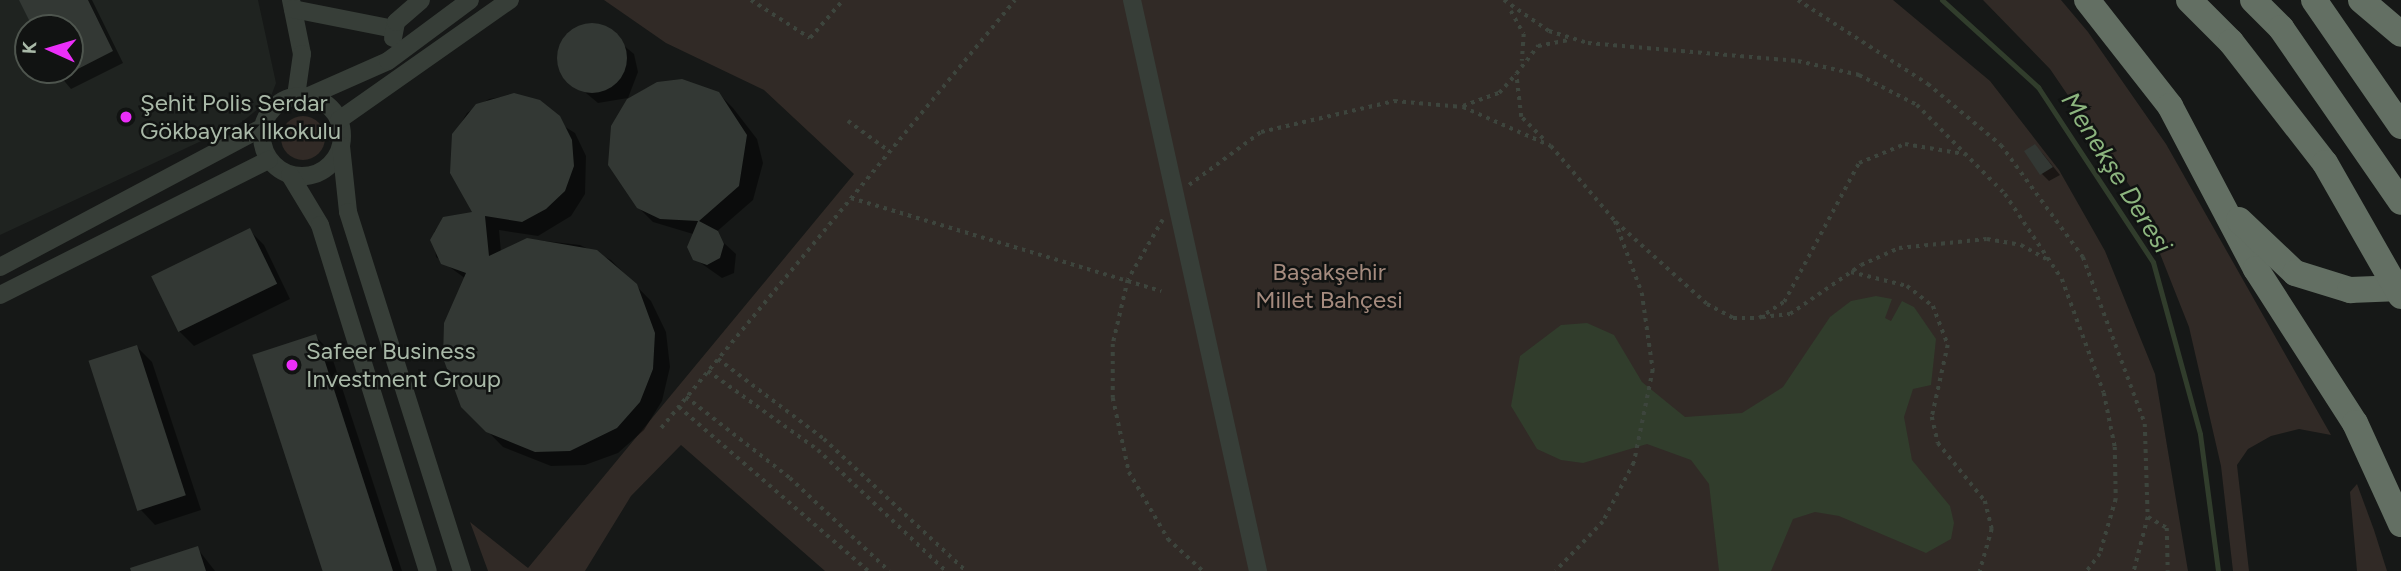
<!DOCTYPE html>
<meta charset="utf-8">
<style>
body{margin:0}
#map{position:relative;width:2401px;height:571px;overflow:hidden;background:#161817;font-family:Figtree,sans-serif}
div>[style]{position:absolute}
.built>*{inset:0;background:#1f2320}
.green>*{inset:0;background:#312a26}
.round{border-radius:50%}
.water>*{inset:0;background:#313d2c}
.shadow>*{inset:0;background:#0007}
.stream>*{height:5px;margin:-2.5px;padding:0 2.5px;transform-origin:2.5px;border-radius:2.5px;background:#313d2c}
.building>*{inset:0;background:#333834;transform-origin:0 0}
.path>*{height:3.5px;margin-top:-1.75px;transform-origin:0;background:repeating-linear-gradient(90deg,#3d453d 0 3.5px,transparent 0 8.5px)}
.minor>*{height:18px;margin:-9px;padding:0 9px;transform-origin:9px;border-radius:9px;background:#373e38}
.minor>.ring{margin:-9px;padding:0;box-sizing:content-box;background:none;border:18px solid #373e38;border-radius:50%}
.highway>*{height:26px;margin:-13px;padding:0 13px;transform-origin:13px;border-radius:13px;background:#636f63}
.highway-bridge>*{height:26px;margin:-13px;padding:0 13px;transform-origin:13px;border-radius:13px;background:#636f63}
.dots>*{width:19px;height:19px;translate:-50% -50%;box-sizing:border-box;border:4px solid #111312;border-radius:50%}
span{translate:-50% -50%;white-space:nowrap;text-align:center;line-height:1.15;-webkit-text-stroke:5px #111312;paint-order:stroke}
.poi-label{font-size:24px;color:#a9b9a8}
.left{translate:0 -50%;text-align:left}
.park-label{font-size:24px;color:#a58b7e}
.water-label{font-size:26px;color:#8cb57e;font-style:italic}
.north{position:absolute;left:14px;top:14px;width:70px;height:70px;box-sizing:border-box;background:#111312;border:2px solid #4e554e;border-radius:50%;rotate:274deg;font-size:19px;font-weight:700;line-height:28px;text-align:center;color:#a9b9a8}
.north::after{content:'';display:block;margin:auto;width:24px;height:32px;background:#eb2ef9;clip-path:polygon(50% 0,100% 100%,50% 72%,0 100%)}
</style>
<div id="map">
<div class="built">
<i style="clip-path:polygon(evenodd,0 0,258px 0,276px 83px,270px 99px,242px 122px,0 235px,0 0,28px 28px,70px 28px,70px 70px,28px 70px,28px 28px)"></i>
</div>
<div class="green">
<i style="clip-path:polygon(604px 0,1893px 0,1990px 81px,2059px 170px,2105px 251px,2155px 374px,2188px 571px,825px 571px,681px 445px,631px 496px,585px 571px,488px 571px,470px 522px,528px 568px,854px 174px,764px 90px,666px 43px)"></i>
<i style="clip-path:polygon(1983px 0,2061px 0,2088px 32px,2166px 144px,2331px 435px,2299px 429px,2271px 436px,2248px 449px,2237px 465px,2249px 571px,2233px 571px,2221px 466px,2189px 327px,2138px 198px,2050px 69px)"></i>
<i class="round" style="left:281px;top:116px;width:44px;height:44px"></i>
<i style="clip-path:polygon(2357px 484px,2374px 530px,2387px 571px,2357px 571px,2350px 492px)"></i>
</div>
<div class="water">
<i style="clip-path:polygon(1876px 296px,1892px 299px,1885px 318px,1891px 321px,1902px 301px,1914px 307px,1936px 339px,1931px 385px,1913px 389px,1904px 417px,1912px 460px,1950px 506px,1954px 523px,1951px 539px,1926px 553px,1839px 516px,1815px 512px,1793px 519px,1771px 571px,1719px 571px,1709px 484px,1691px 460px,1647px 444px,1583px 463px,1561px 460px,1537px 449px,1511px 406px,1520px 356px,1561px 325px,1587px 323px,1614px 335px,1642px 382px,1685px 417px,1742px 413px,1783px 387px,1830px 317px,1851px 301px)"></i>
</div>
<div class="shadow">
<i style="clip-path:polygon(21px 0,92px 0,123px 63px,71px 89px,55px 70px,70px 70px,70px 28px,35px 28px)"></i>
<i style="clip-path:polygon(599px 25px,634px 54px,638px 72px,628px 98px,598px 103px,563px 74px,559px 56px,572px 31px)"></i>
<i style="clip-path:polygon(682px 80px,718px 93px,733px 108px,757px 139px,763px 163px,753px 200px,714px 234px,736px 254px,734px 273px,722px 278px,695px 259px,693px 234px,653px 222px,638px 207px,628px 100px,645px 89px)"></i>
<i style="clip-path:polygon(514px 95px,575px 133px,586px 156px,585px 194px,571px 216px,538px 236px,499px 230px,501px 252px,527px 239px,580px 245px,611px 260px,651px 301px,666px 332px,670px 367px,662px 401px,644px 430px,618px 453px,585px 465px,551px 466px,503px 447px,463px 406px,448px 375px,444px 340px,466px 279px,436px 257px,434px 232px,444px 219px,474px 213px,454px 135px,467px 113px,489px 99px)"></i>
<i style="clip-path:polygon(2035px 146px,2043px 154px,2060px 175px,2049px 181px,2042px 174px)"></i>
<i style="clip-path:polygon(249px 230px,264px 245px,290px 299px,194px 346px,179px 331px)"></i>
<i style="clip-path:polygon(315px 336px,330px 351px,402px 571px,325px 571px)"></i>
<i style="clip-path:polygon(137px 347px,152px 362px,201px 510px,155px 525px,141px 510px)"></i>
<i style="clip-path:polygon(197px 548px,215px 571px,154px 571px)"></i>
</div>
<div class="stream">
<i style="left:1942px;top:0;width:130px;rotate:42.2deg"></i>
<i style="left:2038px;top:87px;width:209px;rotate:56.7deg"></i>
<i style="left:2153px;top:262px;width:178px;rotate:74.7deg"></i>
<i style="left:2200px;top:434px;width:138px;rotate:82.5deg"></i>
</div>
<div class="building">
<i style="clip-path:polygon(19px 0,88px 0,113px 51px,70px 73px,70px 28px,33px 28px)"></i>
<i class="round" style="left:557px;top:23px;width:70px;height:70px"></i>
<i style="clip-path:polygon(682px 79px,719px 92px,747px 135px,739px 186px,699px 221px,718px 231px,724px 244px,720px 258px,707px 265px,693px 260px,687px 247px,698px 221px,660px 219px,637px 208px,608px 165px,611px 126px,627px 99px,657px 82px)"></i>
<i style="clip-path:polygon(514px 93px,540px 100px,560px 116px,572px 140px,574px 166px,565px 191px,546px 209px,522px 222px,485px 216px,489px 256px,527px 238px,597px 250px,637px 284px,655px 333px,653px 369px,640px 402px,617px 428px,570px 451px,535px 452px,486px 432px,461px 407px,443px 358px,444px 323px,466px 273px,441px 264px,430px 240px,443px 217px,472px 212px,450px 173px,452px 134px,476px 104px)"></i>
<i style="clip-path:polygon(2035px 144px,2053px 167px,2040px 175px,2024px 151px)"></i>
<i style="left:250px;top:228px;width:62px;height:110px;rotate:64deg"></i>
<i style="left:316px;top:334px;width:249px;height:67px;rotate:72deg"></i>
<i style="left:137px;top:345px;width:158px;height:51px;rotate:72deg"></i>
<i style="clip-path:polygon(198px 546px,206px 571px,131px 571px,130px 568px)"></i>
</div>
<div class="path">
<i style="left:751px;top:0;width:70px;rotate:32.8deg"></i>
<i style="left:810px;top:38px;width:50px;rotate:-49deg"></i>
<i style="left:1504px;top:0;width:55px;rotate:34.6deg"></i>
<i style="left:1549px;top:31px;width:41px;rotate:17.1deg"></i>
<i style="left:1588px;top:43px;width:211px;rotate:4.9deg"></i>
<i style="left:1798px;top:61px;width:63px;rotate:12.9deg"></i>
<i style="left:1859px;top:75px;width:65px;rotate:27.3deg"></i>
<i style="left:1917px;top:105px;width:125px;rotate:45.3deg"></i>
<i style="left:2005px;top:194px;width:102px;rotate:56.2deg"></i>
<i style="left:2062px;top:279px;width:121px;rotate:69.8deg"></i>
<i style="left:2104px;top:393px;width:55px;rotate:78.5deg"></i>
<i style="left:2115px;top:447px;width:52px;rotate:88.9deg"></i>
<i style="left:2116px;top:499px;width:57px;rotate:106.2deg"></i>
<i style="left:2100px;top:554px;width:21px;rotate:127deg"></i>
<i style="left:1798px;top:0;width:155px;rotate:32.9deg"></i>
<i style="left:1928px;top:84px;width:95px;rotate:39.9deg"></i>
<i style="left:2001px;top:145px;width:139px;rotate:53.8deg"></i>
<i style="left:2083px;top:257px;width:178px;rotate:69.6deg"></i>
<i style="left:2145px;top:424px;width:93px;rotate:88.2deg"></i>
<i style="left:2148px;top:517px;width:56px;rotate:104.5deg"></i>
<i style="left:1511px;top:11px;width:26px;rotate:61deg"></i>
<i style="left:1524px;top:34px;width:27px;rotate:94deg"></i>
<i style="left:1463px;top:106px;width:38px;rotate:-20deg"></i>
<i style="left:1499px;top:93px;width:24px;rotate:-48deg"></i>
<i style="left:848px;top:121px;width:51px;rotate:36.2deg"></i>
<i style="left:1543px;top:139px;width:31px;rotate:-135deg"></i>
<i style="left:1521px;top:117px;width:43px;rotate:-96.6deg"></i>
<i style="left:1516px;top:74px;width:36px;rotate:-52deg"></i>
<i style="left:1538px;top:46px;width:31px;rotate:-11deg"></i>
<i style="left:1189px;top:185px;width:89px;rotate:-36.4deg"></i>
<i style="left:1261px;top:132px;width:137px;rotate:-13.1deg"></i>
<i style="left:1394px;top:101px;width:69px;rotate:5deg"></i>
<i style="left:1463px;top:107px;width:96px;rotate:23.9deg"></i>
<i style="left:1551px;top:146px;width:99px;rotate:49.5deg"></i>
<i style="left:1615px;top:221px;width:77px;rotate:69.4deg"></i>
<i style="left:1642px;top:293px;width:78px;rotate:81.9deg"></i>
<i style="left:1653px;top:370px;width:95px;rotate:101.5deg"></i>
<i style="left:1634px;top:463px;width:67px;rotate:117.7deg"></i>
<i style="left:1603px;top:522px;width:68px;rotate:133.8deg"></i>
<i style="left:851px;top:198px;width:324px;rotate:16.7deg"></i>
<i style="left:1163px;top:220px;width:69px;rotate:120.3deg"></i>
<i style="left:1128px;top:280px;width:66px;rotate:103.2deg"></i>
<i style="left:1113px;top:344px;width:54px;rotate:90deg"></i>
<i style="left:1113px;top:398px;width:76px;rotate:77.8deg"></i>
<i style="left:1129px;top:472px;width:78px;rotate:59.8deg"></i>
<i style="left:1168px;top:539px;width:47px;rotate:42.4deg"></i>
<i style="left:1616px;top:222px;width:122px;rotate:42deg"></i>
<i style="left:1707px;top:304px;width:30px;rotate:28deg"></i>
<i style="left:1733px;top:318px;width:26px"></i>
<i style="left:1759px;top:318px;width:30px;rotate:-33deg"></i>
<i style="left:1784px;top:302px;width:158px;rotate:-61.7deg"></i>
<i style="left:1859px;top:163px;width:50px;rotate:-22.4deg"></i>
<i style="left:1905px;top:144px;width:60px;rotate:9.6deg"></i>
<i style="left:1851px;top:272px;width:58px;rotate:14deg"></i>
<i style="left:1907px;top:286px;width:33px;rotate:38deg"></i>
<i style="left:1933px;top:306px;width:42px;rotate:69deg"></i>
<i style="left:1948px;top:345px;width:74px;rotate:102.5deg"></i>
<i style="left:1932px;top:417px;width:27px;rotate:77deg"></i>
<i style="left:1938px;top:443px;width:75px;rotate:51deg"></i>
<i style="left:1985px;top:501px;width:29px;rotate:76deg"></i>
<i style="left:1992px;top:529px;width:44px;rotate:105.9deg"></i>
<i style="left:1762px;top:317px;width:28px;rotate:-6deg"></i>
<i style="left:1790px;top:314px;width:86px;rotate:-34.6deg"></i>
<i style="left:1861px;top:265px;width:42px;rotate:-24.1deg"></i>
<i style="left:1899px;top:248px;width:88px;rotate:-5.8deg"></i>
<i style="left:1987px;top:239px;width:35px;rotate:10deg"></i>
<i style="left:2021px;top:245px;width:31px;rotate:29deg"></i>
<i style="left:718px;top:359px;width:133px;rotate:37deg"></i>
<i style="left:824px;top:439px;width:194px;rotate:42.9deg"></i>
<i style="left:708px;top:371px;width:135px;rotate:35.7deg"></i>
<i style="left:818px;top:450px;width:176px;rotate:43.4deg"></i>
<i style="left:686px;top:397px;width:132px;rotate:37.9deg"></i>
<i style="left:790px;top:478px;width:136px;rotate:43.2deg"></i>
<i style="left:679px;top:407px;width:250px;rotate:40.9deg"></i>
<i style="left:661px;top:428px;width:555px;rotate:-50.41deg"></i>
<i style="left:2148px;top:517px;width:22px;rotate:30deg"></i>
<i style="left:2167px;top:528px;width:43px;rotate:88.7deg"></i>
</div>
<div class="minor">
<i style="left:291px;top:0;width:55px;rotate:78.5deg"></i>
<i style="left:302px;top:54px;width:42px;rotate:98.1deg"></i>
<i style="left:1132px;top:0;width:585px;rotate:77.56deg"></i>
<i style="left:293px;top:9px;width:103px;rotate:11.2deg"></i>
<i style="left:393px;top:38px;width:16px;rotate:-79deg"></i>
<i style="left:396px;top:22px;width:33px;rotate:-41deg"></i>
<i class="ring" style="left:262px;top:96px;width:62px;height:62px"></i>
<i style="left:309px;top:96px;width:86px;rotate:-23.9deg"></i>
<i style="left:388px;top:61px;width:102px;rotate:-36.6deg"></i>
<i style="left:339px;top:120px;width:209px;rotate:-35.1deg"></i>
<i style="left:341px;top:146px;width:66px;rotate:83.9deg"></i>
<i style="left:348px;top:212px;width:377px;rotate:72.4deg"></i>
<i style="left:290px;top:175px;width:58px;rotate:59deg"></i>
<i style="left:320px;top:225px;width:362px;rotate:72.7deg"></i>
<i style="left:0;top:267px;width:298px;rotate:-28deg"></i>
<i style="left:0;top:295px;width:301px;rotate:-26.7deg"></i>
</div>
<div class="highway">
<i style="left:2087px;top:0;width:135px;rotate:51.9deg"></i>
<i style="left:2170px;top:106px;width:184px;rotate:62.2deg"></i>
<i style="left:2256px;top:269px;width:183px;rotate:57.3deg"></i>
<i style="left:2355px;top:423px;width:111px;rotate:65.5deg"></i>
<i style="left:2253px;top:0;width:40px;rotate:45deg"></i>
<i style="left:2281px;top:28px;width:211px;rotate:55.4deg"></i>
<i style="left:2314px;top:0;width:153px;rotate:55.4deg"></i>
<i style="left:2361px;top:0;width:52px;rotate:40.4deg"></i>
<i style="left:2239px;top:220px;width:77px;rotate:43.4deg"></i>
<i style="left:2295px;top:273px;width:58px;rotate:17.2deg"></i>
<i style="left:2350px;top:290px;width:51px;rotate:-2.2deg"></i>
</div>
<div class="highway-bridge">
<i style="left:2189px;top:0;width:59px;rotate:45deg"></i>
<i style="left:2231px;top:42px;width:153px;rotate:52.2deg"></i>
<i style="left:2325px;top:163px;width:153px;rotate:60.3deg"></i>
</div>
<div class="dots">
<i style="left:126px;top:117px;background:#eb2ef9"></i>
<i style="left:292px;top:365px;background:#eb2ef9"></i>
</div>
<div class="poi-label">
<span class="left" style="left:140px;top:117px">Şehit Polis Serdar<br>Gökbayrak İlkokulu</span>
<span class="left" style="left:306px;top:365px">Safeer Business<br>Investment Group</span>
</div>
<div class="park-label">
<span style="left:1329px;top:286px">Başakşehir<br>Millet Bahçesi</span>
</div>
<div class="water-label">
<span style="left:2116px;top:173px;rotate:58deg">Menekşe Deresi</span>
</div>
<div class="north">K</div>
</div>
